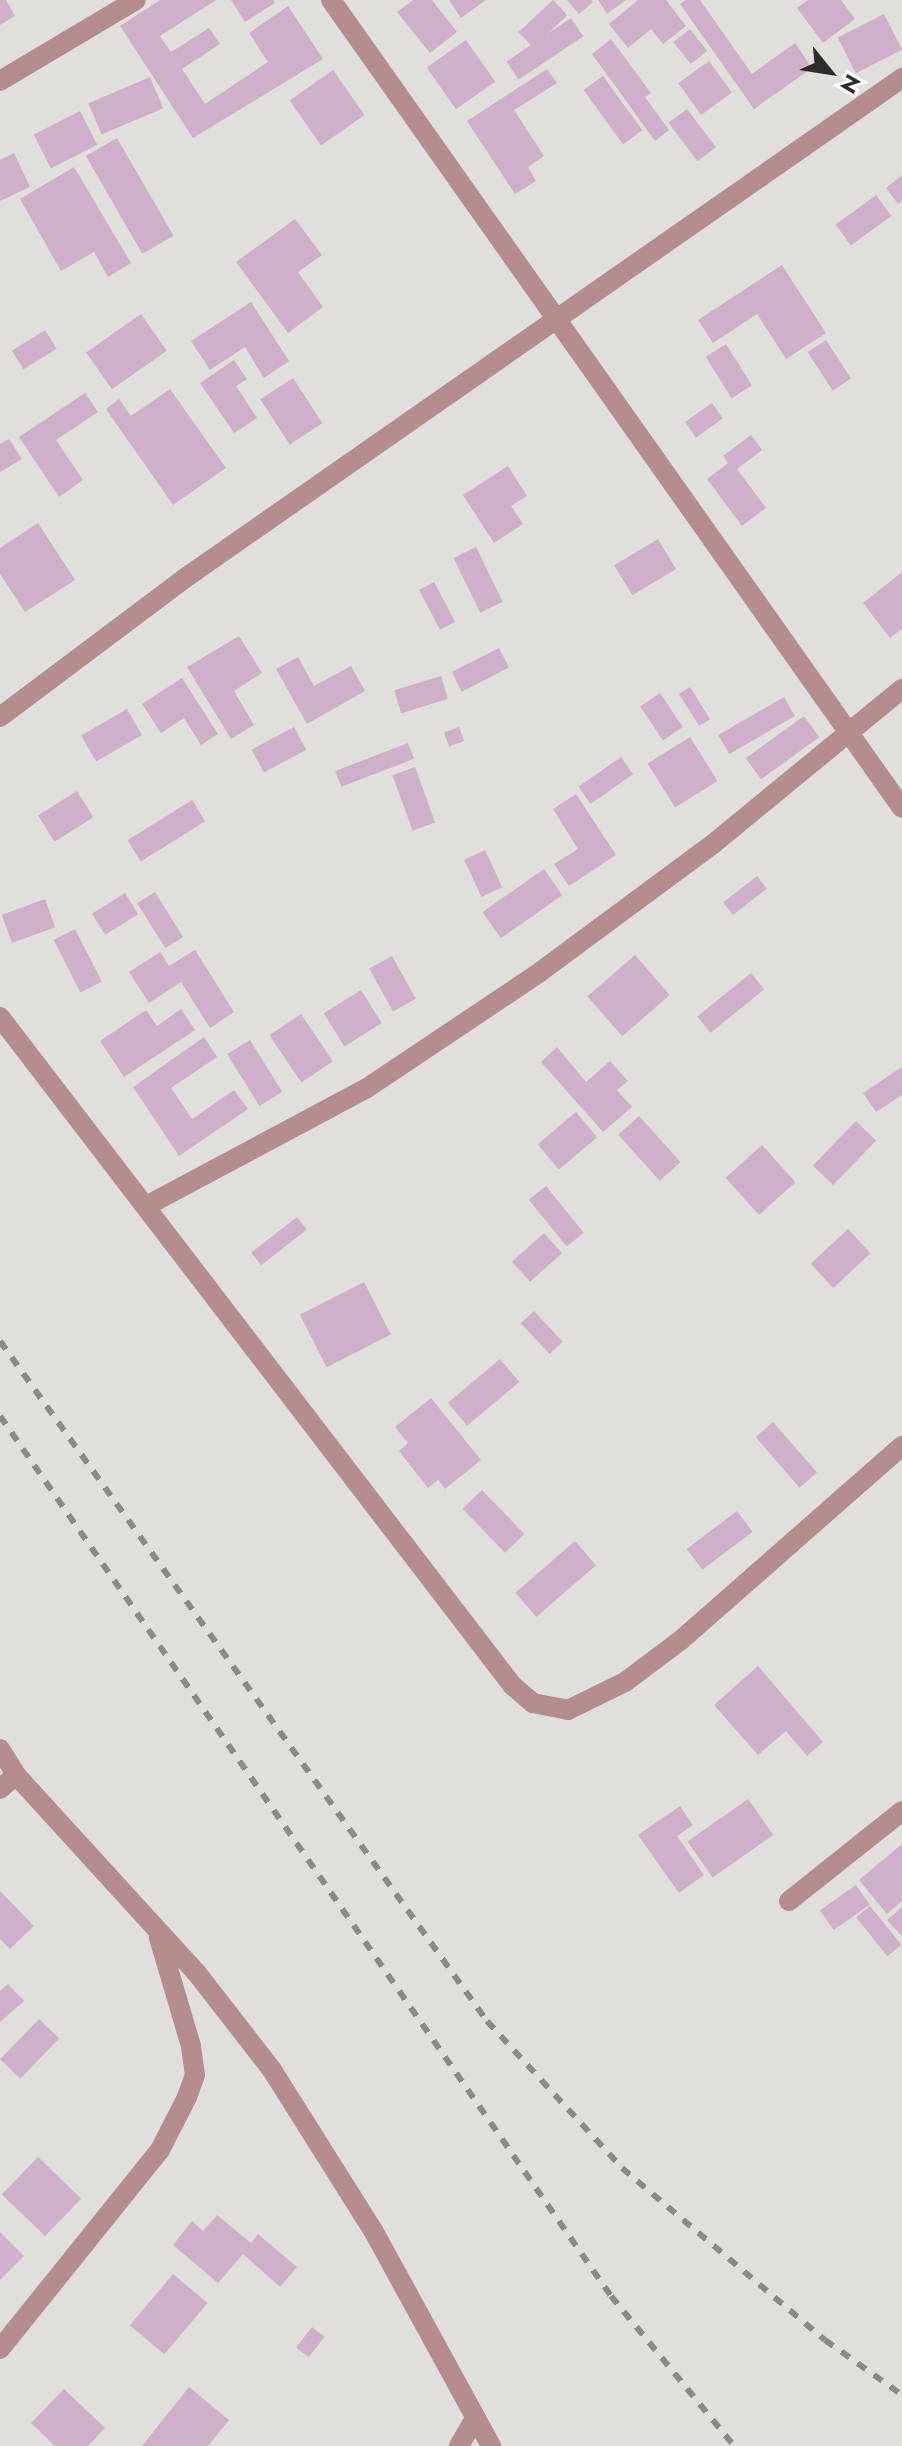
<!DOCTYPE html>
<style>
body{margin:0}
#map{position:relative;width:902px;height:2446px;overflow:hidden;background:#e0dfdb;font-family:Jost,sans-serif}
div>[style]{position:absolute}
.building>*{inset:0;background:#cfb0ca;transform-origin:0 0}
.minor>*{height:20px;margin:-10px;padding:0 10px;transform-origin:10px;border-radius:10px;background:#b58d8f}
.rail>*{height:6px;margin-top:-3px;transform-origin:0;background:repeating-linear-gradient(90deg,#8b8a87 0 10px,transparent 0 20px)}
span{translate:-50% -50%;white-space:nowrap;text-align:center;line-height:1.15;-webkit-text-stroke:6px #fff;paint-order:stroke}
.north{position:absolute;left:790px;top:32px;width:80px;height:80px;-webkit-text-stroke:6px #fff;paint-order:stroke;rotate:120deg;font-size:22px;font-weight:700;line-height:32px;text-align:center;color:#2e2d2c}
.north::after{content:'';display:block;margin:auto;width:28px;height:36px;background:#2e2d2c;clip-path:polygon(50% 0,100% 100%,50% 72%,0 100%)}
</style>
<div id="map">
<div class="building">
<i style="clip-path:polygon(0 0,6px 0,15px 16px,0 25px)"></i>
<i style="clip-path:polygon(160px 0,216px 0,160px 36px,171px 52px,209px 28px,220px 44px,182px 69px,205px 104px,268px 62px,249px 33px,288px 6px,323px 59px,193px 138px,120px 26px)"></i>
<i style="clip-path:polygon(231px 0,273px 0,275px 3px,245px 22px)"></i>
<i style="clip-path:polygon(413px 0,432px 0,457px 32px,430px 53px,397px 12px)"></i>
<i style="clip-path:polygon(449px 0,486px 0,461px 18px)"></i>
<i style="left:553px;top:0;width:21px;height:47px;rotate:47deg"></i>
<i style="clip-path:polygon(567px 0,591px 0,593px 2px,579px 14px)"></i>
<i style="clip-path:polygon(598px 0,626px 0,607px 14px)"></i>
<i style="clip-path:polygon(638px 0,666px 0,686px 26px,663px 44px,651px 29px,628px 48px,609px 24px)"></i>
<i style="clip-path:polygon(686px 0,700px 0,752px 74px,795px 43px,812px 68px,754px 109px,680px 4px)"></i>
<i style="clip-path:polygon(808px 0,841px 0,855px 19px,823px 43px,797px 8px)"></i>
<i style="left:884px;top:14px;width:40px;height:52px;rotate:63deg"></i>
<i style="left:571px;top:18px;width:22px;height:78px;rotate:56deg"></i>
<i style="left:690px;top:29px;width:28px;height:21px;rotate:52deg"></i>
<i style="clip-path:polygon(611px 39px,651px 93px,645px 97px,669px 130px,655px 141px,592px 54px)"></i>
<i style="left:466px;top:40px;width:51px;height:48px;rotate:55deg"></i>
<i style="left:709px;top:61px;width:39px;height:38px;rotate:54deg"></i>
<i style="clip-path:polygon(547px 69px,557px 83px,514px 110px,544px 156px,528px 167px,536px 181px,515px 194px,467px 121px)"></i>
<i style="left:333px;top:70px;width:55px;height:53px;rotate:55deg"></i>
<i style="left:603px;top:76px;width:67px;height:24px;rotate:54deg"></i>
<i style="left:150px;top:77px;width:34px;height:67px;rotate:67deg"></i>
<i style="left:687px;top:109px;width:48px;height:23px;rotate:53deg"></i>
<i style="left:80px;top:111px;width:38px;height:52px;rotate:63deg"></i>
<i style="left:117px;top:138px;width:113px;height:36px;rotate:60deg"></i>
<i style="clip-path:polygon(14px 153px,30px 187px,0 201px,0 160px)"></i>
<i style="clip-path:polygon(74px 167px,131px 263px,108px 277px,94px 252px,61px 271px,20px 199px)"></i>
<i style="clip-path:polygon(902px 175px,902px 201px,898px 204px,886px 188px)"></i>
<i style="left:876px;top:195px;width:26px;height:50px;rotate:54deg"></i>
<i style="clip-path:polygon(295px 219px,322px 255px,298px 272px,323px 307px,288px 333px,236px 262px)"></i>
<i style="clip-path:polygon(782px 265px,826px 333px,786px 359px,757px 314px,713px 343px,698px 320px)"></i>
<i style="clip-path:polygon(251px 302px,289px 361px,264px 378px,245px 347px,210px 370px,191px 341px)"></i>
<i style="left:141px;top:314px;width:45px;height:67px;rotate:55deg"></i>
<i style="left:45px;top:330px;width:22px;height:39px;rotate:58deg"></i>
<i style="left:826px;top:340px;width:46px;height:22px;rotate:57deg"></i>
<i style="left:726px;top:344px;width:49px;height:24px;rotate:58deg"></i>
<i style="clip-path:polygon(234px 360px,247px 379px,236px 386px,257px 418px,234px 433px,200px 383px)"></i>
<i style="left:293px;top:378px;width:54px;height:39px;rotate:57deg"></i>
<i style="clip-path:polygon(170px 389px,226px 468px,173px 505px,106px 409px,119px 399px,131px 416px)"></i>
<i style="clip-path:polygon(85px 393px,98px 412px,56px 440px,83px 480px,59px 497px,19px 437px)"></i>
<i style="left:712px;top:403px;width:19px;height:33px;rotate:55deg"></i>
<i style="clip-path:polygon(751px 435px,762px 450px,737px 469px,766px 508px,742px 526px,707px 479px,728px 463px,723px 456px)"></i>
<i style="clip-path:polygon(9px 439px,22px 459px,0 472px,0 444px)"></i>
<i style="clip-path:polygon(508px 466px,527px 496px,511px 506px,523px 524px,494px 543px,463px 495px)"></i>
<i style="clip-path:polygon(38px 523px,75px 580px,25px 612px,0 574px,0 548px)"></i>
<i style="left:658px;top:539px;width:35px;height:51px;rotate:59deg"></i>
<i style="left:476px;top:547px;width:61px;height:25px;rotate:64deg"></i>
<i style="clip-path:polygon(902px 572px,902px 629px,890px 638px,863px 603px)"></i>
<i style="left:434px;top:582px;width:45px;height:17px;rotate:62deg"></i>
<i style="clip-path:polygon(239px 636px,262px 673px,234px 691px,254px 725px,231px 739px,187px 667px)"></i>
<i style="left:499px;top:648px;width:22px;height:53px;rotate:63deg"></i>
<i style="clip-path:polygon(298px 657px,314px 686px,351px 666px,365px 691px,307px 724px,276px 669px)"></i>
<i style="left:441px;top:676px;width:24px;height:49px;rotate:73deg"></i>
<i style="clip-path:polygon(182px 678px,218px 734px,201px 745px,184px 718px,161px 733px,142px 704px)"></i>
<i style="left:690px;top:687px;width:38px;height:13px;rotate:58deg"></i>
<i style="left:660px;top:693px;width:41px;height:24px;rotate:56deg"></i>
<i style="left:784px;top:697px;width:22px;height:76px;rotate:60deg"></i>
<i style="left:127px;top:709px;width:30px;height:53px;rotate:60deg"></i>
<i style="left:804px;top:716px;width:26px;height:72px;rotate:54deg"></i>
<i style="left:294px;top:727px;width:26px;height:48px;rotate:62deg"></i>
<i style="left:459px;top:727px;width:15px;height:16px;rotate:70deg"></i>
<i style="left:690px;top:737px;width:52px;height:50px;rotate:58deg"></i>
<i style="left:408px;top:743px;width:17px;height:78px;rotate:69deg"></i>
<i style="left:621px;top:757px;width:21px;height:52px;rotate:55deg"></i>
<i style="left:415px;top:767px;width:59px;height:24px;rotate:70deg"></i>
<i style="left:77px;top:791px;width:31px;height:46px;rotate:58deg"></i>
<i style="clip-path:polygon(576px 794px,616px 855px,569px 886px,554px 864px,578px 849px,553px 809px)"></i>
<i style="left:192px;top:800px;width:25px;height:76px;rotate:58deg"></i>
<i style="left:485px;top:850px;width:41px;height:23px;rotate:65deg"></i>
<i style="left:544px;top:869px;width:32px;height:75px;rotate:55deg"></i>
<i style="left:757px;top:876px;width:16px;height:43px;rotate:52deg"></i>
<i style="left:155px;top:892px;width:53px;height:21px;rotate:58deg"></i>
<i style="left:125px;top:893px;width:25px;height:39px;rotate:58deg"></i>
<i style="left:45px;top:899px;width:30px;height:46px;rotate:70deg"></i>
<i style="left:75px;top:929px;width:59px;height:24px;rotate:63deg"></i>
<i style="clip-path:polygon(195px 950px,234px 1012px,210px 1028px,181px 982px,149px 1003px,129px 972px,160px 952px,169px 966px)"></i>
<i style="left:635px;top:955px;width:53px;height:63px;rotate:49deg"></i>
<i style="left:392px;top:956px;width:49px;height:26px;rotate:61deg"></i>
<i style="left:751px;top:973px;width:21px;height:69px;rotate:51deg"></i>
<i style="left:361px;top:990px;width:39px;height:44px;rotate:58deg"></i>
<i style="clip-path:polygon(181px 1009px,195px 1030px,124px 1077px,100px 1041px,146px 1010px,157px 1026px)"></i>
<i style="left:301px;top:1014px;width:57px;height:38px;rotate:56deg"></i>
<i style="clip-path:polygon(204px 1037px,217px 1057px,171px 1088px,192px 1119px,234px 1090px,248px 1109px,179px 1156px,133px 1087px)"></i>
<i style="left:250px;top:1040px;width:61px;height:27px;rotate:58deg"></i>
<i style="clip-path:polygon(557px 1047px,586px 1082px,610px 1061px,628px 1081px,617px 1090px,632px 1107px,603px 1132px,541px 1062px)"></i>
<i style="clip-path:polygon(902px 1067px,902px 1095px,876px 1112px,863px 1093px)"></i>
<i style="left:576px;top:1112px;width:33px;height:50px;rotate:50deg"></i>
<i style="left:639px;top:1116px;width:62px;height:28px;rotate:48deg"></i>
<i style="left:856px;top:1121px;width:28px;height:62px;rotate:44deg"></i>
<i style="left:762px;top:1145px;width:50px;height:49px;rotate:48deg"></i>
<i style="left:546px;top:1186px;width:60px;height:22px;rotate:51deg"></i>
<i style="left:297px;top:1217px;width:16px;height:58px;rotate:52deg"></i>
<i style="left:848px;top:1229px;width:33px;height:51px;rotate:47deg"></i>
<i style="left:544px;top:1233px;width:27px;height:43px;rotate:48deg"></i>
<i style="left:364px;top:1282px;width:59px;height:72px;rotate:63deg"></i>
<i style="left:534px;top:1311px;width:42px;height:18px;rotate:47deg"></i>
<i style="left:500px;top:1359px;width:30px;height:68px;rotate:50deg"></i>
<i style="clip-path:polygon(431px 1398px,481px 1460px,445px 1489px,438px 1480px,428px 1488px,399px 1451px,408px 1443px,395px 1427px)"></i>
<i style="left:773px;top:1422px;width:67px;height:23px;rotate:49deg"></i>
<i style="left:482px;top:1490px;width:61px;height:27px;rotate:46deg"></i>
<i style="left:737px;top:1511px;width:26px;height:63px;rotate:53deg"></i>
<i style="left:575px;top:1541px;width:32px;height:79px;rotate:49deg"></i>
<i style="clip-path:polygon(758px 1666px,823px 1742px,807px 1756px,786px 1731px,758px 1755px,714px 1705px)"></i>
<i style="left:748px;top:1799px;width:44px;height:74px;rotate:55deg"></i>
<i style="clip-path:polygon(680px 1806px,693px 1825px,677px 1836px,704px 1875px,679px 1893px,638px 1835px)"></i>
<i style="clip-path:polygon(902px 1844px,902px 1901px,887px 1914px,859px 1880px)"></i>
<i style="left:856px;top:1885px;width:24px;height:44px;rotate:55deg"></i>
<i style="clip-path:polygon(0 1891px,34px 1926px,10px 1949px,0 1939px)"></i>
<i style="left:870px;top:1906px;width:50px;height:18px;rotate:51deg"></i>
<i style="clip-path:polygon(902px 1907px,902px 1936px,887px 1920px)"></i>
<i style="clip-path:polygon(8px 1984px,24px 2001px,0 2022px,0 1991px)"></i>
<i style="left:39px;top:2019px;width:28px;height:56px;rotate:44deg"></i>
<i style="left:38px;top:2157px;width:60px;height:52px;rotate:44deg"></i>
<i style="clip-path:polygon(217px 2215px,251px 2243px,258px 2234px,297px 2267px,280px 2287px,243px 2254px,218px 2283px,173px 2245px,192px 2221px,203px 2231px)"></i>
<i style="clip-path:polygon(0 2232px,24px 2256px,0 2280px)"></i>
<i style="left:173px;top:2274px;width:45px;height:67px;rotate:40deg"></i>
<i style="left:312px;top:2327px;width:16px;height:26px;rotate:38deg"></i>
<i style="clip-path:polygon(189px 2387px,229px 2420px,208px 2446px,142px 2446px)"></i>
<i style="clip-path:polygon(64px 2389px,105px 2428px,88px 2446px,55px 2446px,31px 2423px)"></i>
</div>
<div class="minor">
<i style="left:331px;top:0;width:989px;rotate:54.75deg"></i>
<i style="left:0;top:81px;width:158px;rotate:-30.8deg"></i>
<i style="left:0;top:717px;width:235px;rotate:-36.9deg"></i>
<i style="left:188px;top:576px;width:871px;rotate:-34.89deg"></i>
<i style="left:0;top:1017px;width:842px;rotate:52.53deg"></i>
<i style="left:512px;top:1685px;width:28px;rotate:41deg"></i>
<i style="left:533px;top:1703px;width:36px;rotate:11deg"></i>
<i style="left:568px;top:1710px;width:64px;rotate:-26.2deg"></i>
<i style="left:625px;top:1682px;width:70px;rotate:-36.9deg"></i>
<i style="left:681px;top:1640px;width:294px;rotate:-41.3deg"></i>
<i style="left:148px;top:1205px;width:248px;rotate:-28.1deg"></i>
<i style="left:367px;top:1088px;width:208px;rotate:-33.8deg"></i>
<i style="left:540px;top:972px;width:215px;rotate:-36.5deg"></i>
<i style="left:713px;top:844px;width:244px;rotate:-39.4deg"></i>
<i style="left:0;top:1749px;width:31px;rotate:58deg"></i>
<i style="left:16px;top:1775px;width:267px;rotate:47.6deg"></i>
<i style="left:196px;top:1972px;width:124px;rotate:52.2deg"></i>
<i style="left:272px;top:2070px;width:191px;rotate:57.8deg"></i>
<i style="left:374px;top:2232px;width:244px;rotate:61.3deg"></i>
<i style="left:0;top:1789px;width:21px;rotate:-41deg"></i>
<i style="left:789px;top:1901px;width:144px;rotate:-38.5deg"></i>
<i style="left:0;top:2349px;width:255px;rotate:-51.2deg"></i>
<i style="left:160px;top:2150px;width:59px;rotate:-63deg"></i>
<i style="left:187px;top:2097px;width:23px;rotate:-70deg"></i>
<i style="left:195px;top:2075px;width:29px;rotate:-98deg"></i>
<i style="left:191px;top:2046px;width:113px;rotate:-106.5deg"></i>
<i style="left:459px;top:2446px;width:30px;rotate:-60deg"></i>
</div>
<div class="rail">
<i style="left:0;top:1341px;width:836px;rotate:54.39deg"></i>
<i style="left:487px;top:2021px;width:200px;rotate:47.4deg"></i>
<i style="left:622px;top:2168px;width:266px;rotate:40.3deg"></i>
<i style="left:825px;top:2340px;width:95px;rotate:35.5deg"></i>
<i style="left:0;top:1416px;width:1071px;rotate:55.23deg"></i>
<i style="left:611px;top:2296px;width:194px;rotate:50.6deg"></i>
</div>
<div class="north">N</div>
</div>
